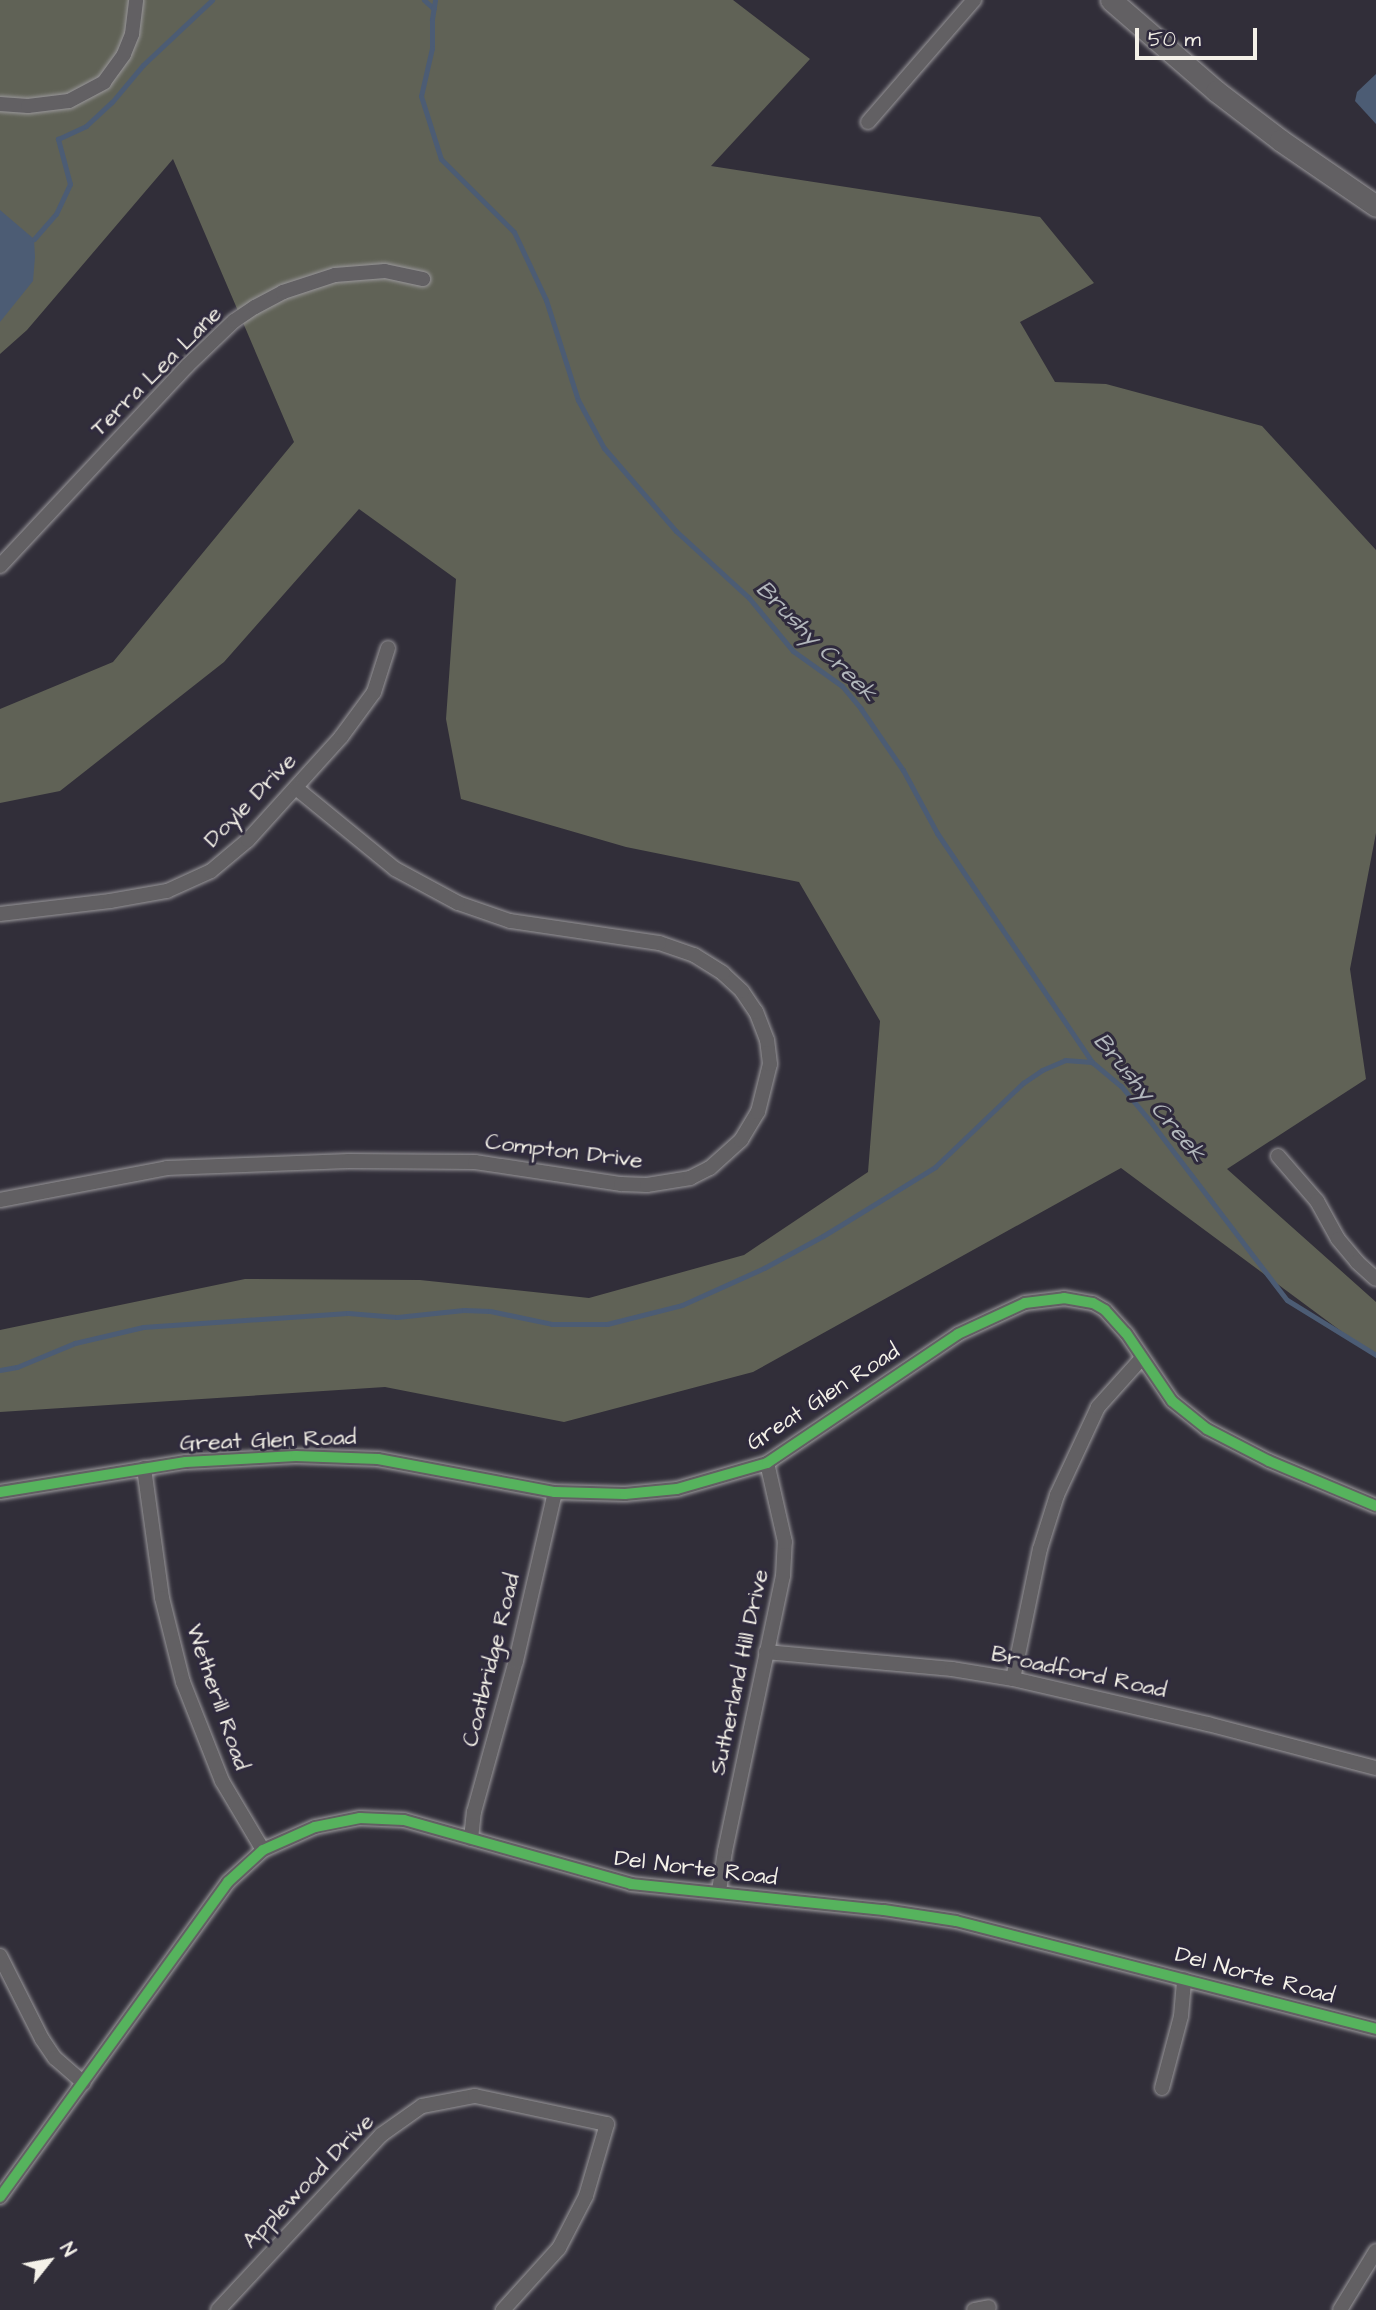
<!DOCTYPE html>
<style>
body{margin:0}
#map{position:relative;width:1376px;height:2310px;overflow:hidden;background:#312e39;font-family:"Architects Daughter",sans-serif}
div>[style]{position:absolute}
.green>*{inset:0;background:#606256}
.water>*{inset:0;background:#4c5c74}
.stream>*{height:5px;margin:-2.5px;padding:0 2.5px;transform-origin:2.5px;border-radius:2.5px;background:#4c5c74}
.roads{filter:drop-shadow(0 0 2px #9a989b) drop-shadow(0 0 2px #9a989b)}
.minor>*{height:14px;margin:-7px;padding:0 7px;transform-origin:7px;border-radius:7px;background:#626063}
.secondary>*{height:21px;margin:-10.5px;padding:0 10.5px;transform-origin:10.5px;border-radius:10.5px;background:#626063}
.cycleway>*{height:10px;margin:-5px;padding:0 5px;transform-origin:5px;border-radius:5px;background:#56b35d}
span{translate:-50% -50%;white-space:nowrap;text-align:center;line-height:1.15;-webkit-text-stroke:6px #2f2a3d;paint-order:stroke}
.street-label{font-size:23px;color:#f4f1e8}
.water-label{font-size:24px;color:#b2b7bc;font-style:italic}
.north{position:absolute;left:14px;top:2226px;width:70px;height:70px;-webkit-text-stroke:5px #2f2a3d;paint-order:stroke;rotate:59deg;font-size:19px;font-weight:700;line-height:28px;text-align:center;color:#f4f1e8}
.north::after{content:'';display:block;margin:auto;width:24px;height:32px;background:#f4f1e8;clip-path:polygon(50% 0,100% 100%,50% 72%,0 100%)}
.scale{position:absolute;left:1135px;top:28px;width:122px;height:32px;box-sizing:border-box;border:4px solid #f4f1e8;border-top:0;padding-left:9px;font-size:21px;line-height:24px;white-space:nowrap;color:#f4f1e8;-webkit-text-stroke:5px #2f2a3d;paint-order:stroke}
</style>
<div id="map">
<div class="green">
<i style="clip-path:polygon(0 0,733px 0,810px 59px,711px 166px,1040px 217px,1094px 283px,1020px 322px,1055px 382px,1106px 384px,1262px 426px,1376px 550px,1376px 833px,1350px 969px,1366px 1079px,1227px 1169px,1376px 1302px,1376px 1357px,1121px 1168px,753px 1372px,564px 1422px,385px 1387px,0 1412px,0 1330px,245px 1279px,420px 1280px,589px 1298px,744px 1255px,868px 1172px,880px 1021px,799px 882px,626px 847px,461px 799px,446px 719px,456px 579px,359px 509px,224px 662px,60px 791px,0 803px,0 709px,113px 662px,294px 442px,173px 159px,27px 330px,0 354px)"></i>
</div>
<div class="water">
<i style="clip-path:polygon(1376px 74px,1376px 124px,1355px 101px,1357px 92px)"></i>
<i style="clip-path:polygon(0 210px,34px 239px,35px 257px,33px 281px,0 322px)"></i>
</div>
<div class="stream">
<i style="left:424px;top:0;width:13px;rotate:42deg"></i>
<i style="left:435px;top:0;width:20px;rotate:99deg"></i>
<i style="left:432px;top:20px;width:28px;rotate:90deg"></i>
<i style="left:432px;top:48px;width:49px;rotate:102.9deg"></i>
<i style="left:421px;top:96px;width:66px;rotate:72.4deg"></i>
<i style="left:441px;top:159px;width:103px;rotate:45deg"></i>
<i style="left:514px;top:232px;width:75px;rotate:64.8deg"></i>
<i style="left:546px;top:300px;width:105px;rotate:72.3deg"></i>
<i style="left:578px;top:400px;width:55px;rotate:61.6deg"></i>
<i style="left:604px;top:448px;width:110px;rotate:49.1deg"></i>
<i style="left:676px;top:531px;width:99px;rotate:42.5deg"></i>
<i style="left:749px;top:598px;width:69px;rotate:50.3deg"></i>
<i style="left:793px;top:651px;width:60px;rotate:35.5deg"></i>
<i style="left:842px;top:686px;width:30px;rotate:50deg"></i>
<i style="left:861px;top:709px;width:74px;rotate:55.5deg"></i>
<i style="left:903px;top:770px;width:72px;rotate:61.6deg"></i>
<i style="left:937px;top:833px;width:277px;rotate:55.9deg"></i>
<i style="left:1092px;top:1062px;width:38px;rotate:40deg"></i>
<i style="left:1121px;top:1086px;width:45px;rotate:50.4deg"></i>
<i style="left:1150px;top:1121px;width:225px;rotate:52.6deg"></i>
<i style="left:1287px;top:1300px;width:105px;rotate:31.7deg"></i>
<i style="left:34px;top:239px;width:33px;rotate:-49deg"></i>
<i style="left:56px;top:214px;width:33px;rotate:-65deg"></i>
<i style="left:70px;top:184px;width:47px;rotate:-104.9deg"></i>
<i style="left:58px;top:139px;width:31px;rotate:-25deg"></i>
<i style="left:86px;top:126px;width:35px;rotate:-43deg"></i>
<i style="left:112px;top:102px;width:48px;rotate:-50deg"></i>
<i style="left:143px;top:65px;width:95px;rotate:-43.3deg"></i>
<i style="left:0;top:1370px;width:17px;rotate:-10deg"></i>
<i style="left:17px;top:1367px;width:63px;rotate:-22.5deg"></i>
<i style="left:75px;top:1343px;width:70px;rotate:-13.2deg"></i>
<i style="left:143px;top:1327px;width:205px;rotate:-3.9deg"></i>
<i style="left:348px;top:1313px;width:49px;rotate:4.7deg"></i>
<i style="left:397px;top:1317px;width:67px;rotate:-6deg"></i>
<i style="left:464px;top:1310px;width:26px;rotate:2deg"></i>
<i style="left:490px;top:1311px;width:63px;rotate:11.8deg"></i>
<i style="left:552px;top:1324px;width:55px"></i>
<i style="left:607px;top:1324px;width:77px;rotate:-14.2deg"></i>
<i style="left:682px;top:1305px;width:90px;rotate:-24.3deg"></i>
<i style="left:764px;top:1268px;width:67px;rotate:-28.5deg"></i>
<i style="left:823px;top:1236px;width:132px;rotate:-31.6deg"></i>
<i style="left:935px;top:1167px;width:122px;rotate:-43.7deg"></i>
<i style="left:1023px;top:1083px;width:23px;rotate:-34deg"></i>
<i style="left:1042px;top:1070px;width:25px;rotate:-23deg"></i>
<i style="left:1065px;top:1060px;width:27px;rotate:4deg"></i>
</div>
<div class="roads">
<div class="minor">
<i style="left:0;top:104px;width:28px;rotate:4deg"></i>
<i style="left:28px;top:106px;width:41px;rotate:-7deg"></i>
<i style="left:69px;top:101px;width:40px;rotate:-28deg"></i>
<i style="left:104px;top:82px;width:34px;rotate:-54deg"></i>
<i style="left:124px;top:54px;width:22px;rotate:-68deg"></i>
<i style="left:132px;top:34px;width:34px;rotate:-83deg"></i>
<i style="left:868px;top:122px;width:162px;rotate:-49deg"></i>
<i style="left:0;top:566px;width:274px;rotate:-46.9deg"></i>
<i style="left:187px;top:366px;width:65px;rotate:-43.8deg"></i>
<i style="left:234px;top:321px;width:25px;rotate:-34deg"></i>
<i style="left:255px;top:307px;width:32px;rotate:-28deg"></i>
<i style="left:283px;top:292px;width:55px;rotate:-18.1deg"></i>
<i style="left:335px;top:275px;width:50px;rotate:-4.6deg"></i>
<i style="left:385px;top:271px;width:39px;rotate:12deg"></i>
<i style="left:0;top:914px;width:111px;rotate:-6.7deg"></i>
<i style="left:110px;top:901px;width:58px;rotate:-10deg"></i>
<i style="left:167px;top:891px;width:48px;rotate:-24.4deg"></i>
<i style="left:211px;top:871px;width:48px;rotate:-40deg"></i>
<i style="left:248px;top:840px;width:139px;rotate:-47.9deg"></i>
<i style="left:341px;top:737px;width:56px;rotate:-53.7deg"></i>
<i style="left:374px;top:692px;width:46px;rotate:-72.3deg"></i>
<i style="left:1278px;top:1156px;width:60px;rotate:49.1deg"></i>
<i style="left:1317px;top:1201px;width:43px;rotate:61.1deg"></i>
<i style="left:1338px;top:1239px;width:30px;rotate:50deg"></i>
<i style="left:1357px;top:1262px;width:25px;rotate:42deg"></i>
<i style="left:0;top:1200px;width:170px;rotate:-10.8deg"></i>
<i style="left:167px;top:1168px;width:182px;rotate:-2.2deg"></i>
<i style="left:349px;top:1161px;width:126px;rotate:0.5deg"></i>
<i style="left:475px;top:1162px;width:148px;rotate:8.6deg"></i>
<i style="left:621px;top:1184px;width:26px;rotate:2deg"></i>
<i style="left:647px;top:1185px;width:44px;rotate:-9.2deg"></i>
<i style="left:690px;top:1178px;width:22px;rotate:-27deg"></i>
<i style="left:710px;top:1168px;width:42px;rotate:-42.1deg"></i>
<i style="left:741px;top:1140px;width:33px;rotate:-59deg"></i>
<i style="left:758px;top:1112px;width:49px;rotate:-76deg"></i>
<i style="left:770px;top:1064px;width:24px;rotate:-97deg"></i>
<i style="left:767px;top:1040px;width:30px;rotate:-111deg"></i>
<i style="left:756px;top:1012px;width:25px;rotate:-124deg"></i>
<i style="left:742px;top:991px;width:26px;rotate:-137deg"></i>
<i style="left:723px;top:973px;width:34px;rotate:-148deg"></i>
<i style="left:694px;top:955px;width:37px;rotate:-161deg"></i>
<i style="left:659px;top:943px;width:151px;rotate:-171.6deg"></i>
<i style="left:510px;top:921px;width:55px;rotate:-160.9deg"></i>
<i style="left:458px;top:903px;width:72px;rotate:-151.6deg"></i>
<i style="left:395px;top:869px;width:128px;rotate:-140.7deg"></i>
<i style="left:144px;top:1468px;width:131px;rotate:82.1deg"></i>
<i style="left:162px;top:1598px;width:87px;rotate:76deg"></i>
<i style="left:183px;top:1682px;width:106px;rotate:68.5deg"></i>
<i style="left:222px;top:1781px;width:80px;rotate:59.3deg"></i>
<i style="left:0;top:1492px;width:188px;rotate:-9.2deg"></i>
<i style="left:186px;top:1462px;width:110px;rotate:-3.1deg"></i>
<i style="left:296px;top:1456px;width:82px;rotate:2.1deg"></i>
<i style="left:378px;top:1459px;width:180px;rotate:10.6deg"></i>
<i style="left:555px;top:1492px;width:70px;rotate:1.6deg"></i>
<i style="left:625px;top:1494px;width:52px;rotate:-5.5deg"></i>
<i style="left:677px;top:1489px;width:94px;rotate:-16.1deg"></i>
<i style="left:767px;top:1463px;width:230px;rotate:-34deg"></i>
<i style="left:958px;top:1334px;width:74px;rotate:-24.8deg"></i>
<i style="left:1025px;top:1303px;width:39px;rotate:-7deg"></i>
<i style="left:1064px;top:1298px;width:29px;rotate:10deg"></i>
<i style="left:1093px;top:1303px;width:14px;rotate:30deg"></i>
<i style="left:1105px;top:1310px;width:31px;rotate:48deg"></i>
<i style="left:1126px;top:1333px;width:82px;rotate:55.9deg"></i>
<i style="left:1172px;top:1401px;width:45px;rotate:38.7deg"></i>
<i style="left:1207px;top:1429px;width:70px;rotate:27.3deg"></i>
<i style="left:1269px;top:1461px;width:116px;rotate:22.8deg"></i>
<i style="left:766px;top:1652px;width:187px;rotate:5.2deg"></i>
<i style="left:952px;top:1669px;width:62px;rotate:9.3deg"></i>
<i style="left:1013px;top:1679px;width:200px;rotate:13deg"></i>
<i style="left:1208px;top:1724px;width:174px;rotate:14.7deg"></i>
<i style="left:1013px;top:1679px;width:133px;rotate:-78.3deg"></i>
<i style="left:1040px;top:1549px;width:57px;rotate:-72.5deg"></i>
<i style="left:1057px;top:1495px;width:97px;rotate:-65deg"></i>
<i style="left:1098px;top:1407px;width:64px;rotate:-48.1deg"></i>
<i style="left:471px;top:1839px;width:27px;rotate:-84deg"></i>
<i style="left:474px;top:1812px;width:157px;rotate:-74.5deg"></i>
<i style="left:516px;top:1661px;width:173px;rotate:-77deg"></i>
<i style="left:719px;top:1891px;width:40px;rotate:-81.5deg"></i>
<i style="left:725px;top:1851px;width:281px;rotate:-78.1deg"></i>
<i style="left:783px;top:1576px;width:34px;rotate:-87deg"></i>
<i style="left:785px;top:1542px;width:81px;rotate:-102.8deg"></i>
<i style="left:0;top:1956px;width:93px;rotate:63.2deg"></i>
<i style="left:42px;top:2039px;width:23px;rotate:56deg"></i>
<i style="left:55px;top:2058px;width:38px;rotate:41deg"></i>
<i style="left:1162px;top:2088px;width:74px;rotate:-75.2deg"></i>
<i style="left:1181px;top:2016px;width:37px;rotate:-85deg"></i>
<i style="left:0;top:2197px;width:389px;rotate:-54.1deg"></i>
<i style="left:228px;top:1882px;width:47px;rotate:-42.4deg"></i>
<i style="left:263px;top:1850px;width:57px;rotate:-23.9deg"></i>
<i style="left:315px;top:1827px;width:46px;rotate:-11.3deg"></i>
<i style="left:360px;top:1818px;width:44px;rotate:2.6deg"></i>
<i style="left:404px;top:1820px;width:236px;rotate:15.7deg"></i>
<i style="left:631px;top:1884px;width:254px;rotate:5.9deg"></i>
<i style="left:884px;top:1910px;width:73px;rotate:8.7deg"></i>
<i style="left:956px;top:1921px;width:434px;rotate:14.4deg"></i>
<i style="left:218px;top:2310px;width:239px;rotate:-47deg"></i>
<i style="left:381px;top:2135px;width:50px;rotate:-35.3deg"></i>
<i style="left:422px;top:2106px;width:54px;rotate:-10.7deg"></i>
<i style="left:475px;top:2096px;width:135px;rotate:12deg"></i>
<i style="left:607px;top:2124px;width:75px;rotate:106.3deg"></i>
<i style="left:586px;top:2196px;width:59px;rotate:117.4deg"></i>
<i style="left:559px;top:2248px;width:84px;rotate:132.1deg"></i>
<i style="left:974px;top:2310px;width:15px;rotate:-11deg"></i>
<i style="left:1340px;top:2310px;width:69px;rotate:-58.6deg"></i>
</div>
<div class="secondary">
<i style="left:1111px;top:0;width:139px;rotate:40.9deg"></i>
<i style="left:1216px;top:91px;width:81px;rotate:37.4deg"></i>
<i style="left:1280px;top:140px;width:116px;rotate:34.5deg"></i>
</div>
</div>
<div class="cycleway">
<i style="left:0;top:1492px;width:188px;rotate:-9.2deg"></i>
<i style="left:186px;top:1462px;width:110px;rotate:-3.1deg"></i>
<i style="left:296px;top:1456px;width:82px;rotate:2.1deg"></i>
<i style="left:378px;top:1459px;width:180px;rotate:10.6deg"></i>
<i style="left:555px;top:1492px;width:70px;rotate:1.6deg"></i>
<i style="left:625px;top:1494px;width:52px;rotate:-5.5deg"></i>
<i style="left:677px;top:1489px;width:94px;rotate:-16.1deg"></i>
<i style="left:767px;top:1463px;width:230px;rotate:-34deg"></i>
<i style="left:958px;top:1334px;width:74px;rotate:-24.8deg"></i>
<i style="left:1025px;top:1303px;width:39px;rotate:-7deg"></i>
<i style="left:1064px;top:1298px;width:29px;rotate:10deg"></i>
<i style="left:1093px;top:1303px;width:14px;rotate:30deg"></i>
<i style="left:1105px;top:1310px;width:31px;rotate:48deg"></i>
<i style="left:1126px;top:1333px;width:82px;rotate:55.9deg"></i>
<i style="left:1172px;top:1401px;width:45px;rotate:38.7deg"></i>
<i style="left:1207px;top:1429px;width:70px;rotate:27.3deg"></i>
<i style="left:1269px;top:1461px;width:116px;rotate:22.8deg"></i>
<i style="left:0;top:2197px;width:389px;rotate:-54.1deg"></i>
<i style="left:228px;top:1882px;width:47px;rotate:-42.4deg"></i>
<i style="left:263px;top:1850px;width:57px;rotate:-23.9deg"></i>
<i style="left:315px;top:1827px;width:46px;rotate:-11.3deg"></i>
<i style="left:360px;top:1818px;width:44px;rotate:2.6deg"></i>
<i style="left:404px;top:1820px;width:236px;rotate:15.7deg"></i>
<i style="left:631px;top:1884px;width:254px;rotate:5.9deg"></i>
<i style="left:884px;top:1910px;width:73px;rotate:8.7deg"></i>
<i style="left:956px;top:1921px;width:434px;rotate:14.4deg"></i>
</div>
<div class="street-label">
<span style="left:156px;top:371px;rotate:-45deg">Terra Lea Lane</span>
<span style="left:250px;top:800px;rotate:-46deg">Doyle Drive</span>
<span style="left:564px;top:1151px;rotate:7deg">Compton Drive</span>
<span style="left:823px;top:1397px;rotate:-33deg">Great Glen Road</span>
<span style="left:268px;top:1440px;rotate:-2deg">Great Glen Road</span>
<span style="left:491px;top:1660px;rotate:-76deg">Coatbridge Road</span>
<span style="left:739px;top:1672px;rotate:-78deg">Sutherland Hill Drive</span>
<span style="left:1079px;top:1672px;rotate:12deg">Broadford Road</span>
<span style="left:218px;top:1697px;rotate:71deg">Wetherill Road</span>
<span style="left:696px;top:1868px;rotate:7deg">Del Norte Road</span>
<span style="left:1255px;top:1975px;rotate:15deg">Del Norte Road</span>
<span style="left:308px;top:2181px;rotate:-46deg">Applewood Drive</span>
</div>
<div class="water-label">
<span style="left:816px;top:642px;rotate:45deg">Brushy Creek</span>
<span style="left:1149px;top:1098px;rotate:50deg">Brushy Creek</span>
</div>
<div class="north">N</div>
<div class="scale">50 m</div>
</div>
